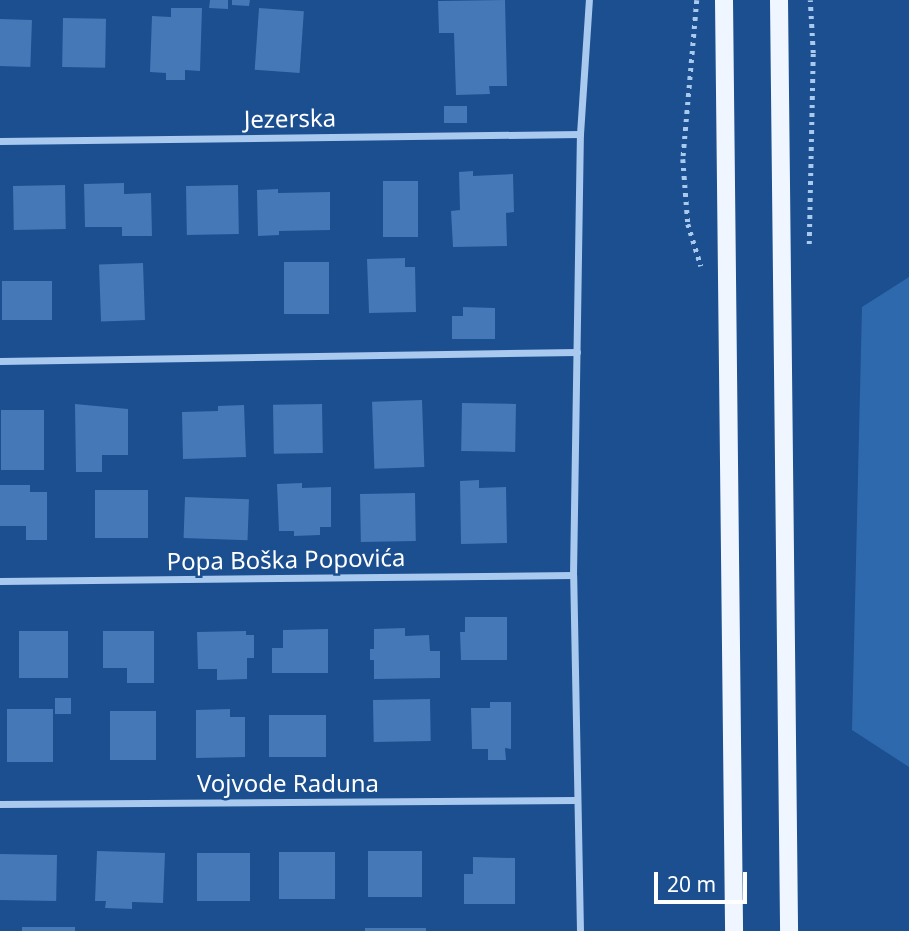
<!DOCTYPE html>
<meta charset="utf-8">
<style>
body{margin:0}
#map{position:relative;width:909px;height:931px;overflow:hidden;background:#1b4f8f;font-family:"Noto Sans",sans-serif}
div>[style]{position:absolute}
.green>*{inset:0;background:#2e69ad}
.building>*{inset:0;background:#4478b7;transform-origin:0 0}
.path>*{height:4.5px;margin-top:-2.25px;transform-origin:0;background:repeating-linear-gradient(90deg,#a9c9ee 0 3.5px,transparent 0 8.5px)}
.street>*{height:7px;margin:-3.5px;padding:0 3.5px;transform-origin:3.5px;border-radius:3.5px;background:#a9c9ee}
.primary>*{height:18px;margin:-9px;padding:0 9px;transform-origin:9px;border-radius:9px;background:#f0f6ff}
span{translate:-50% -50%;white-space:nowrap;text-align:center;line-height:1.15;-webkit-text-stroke:5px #1b4f8f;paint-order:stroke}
.street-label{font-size:24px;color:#fff}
.scale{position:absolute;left:654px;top:872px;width:93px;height:32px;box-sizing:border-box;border:4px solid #fff;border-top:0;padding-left:9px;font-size:21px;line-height:24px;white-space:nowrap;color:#fff;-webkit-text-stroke:5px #1b4f8f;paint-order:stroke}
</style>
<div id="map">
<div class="green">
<i style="clip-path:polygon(909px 277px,909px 767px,852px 730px,862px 307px)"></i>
</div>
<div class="building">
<i style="clip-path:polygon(210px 0,228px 0,228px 9px,209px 8px)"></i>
<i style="clip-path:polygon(232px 0,250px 0,249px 6px,232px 5px)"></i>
<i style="clip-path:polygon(505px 0,507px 86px,489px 86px,490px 94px,456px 95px,454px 33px,439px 33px,438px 1px)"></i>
<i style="clip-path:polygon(171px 8px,202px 8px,200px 71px,185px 70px,185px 80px,166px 80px,166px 73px,150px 72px,152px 16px,171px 17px)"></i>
<i style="left:259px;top:8px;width:45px;height:62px;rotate:4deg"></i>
<i style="left:63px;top:18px;width:43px;height:49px;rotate:1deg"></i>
<i style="left:0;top:19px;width:32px;height:47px;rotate:2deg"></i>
<i style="left:444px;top:106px;width:23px;height:17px"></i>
<i style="clip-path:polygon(473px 171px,473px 176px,513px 174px,514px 212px,506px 213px,507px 246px,453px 247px,451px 211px,460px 210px,459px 172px)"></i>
<i style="left:383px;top:181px;width:35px;height:56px"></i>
<i style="clip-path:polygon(124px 183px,124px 194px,151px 193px,152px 236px,122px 236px,122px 227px,85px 227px,84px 184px)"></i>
<i style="left:65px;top:185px;width:44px;height:52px;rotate:89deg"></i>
<i style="left:238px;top:185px;width:49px;height:52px;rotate:89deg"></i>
<i style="clip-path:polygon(278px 189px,278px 193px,330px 192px,330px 230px,279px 231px,279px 235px,258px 236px,257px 190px)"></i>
<i style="clip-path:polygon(405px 258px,405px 267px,415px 267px,416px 312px,369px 313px,367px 259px)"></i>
<i style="left:329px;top:262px;width:52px;height:45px;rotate:90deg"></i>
<i style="left:143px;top:263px;width:57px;height:44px;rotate:88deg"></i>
<i style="left:2px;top:281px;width:50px;height:39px"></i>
<i style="clip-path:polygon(463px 307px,495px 308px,495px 339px,452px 339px,452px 316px,463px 316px)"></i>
<i style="left:422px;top:400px;width:67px;height:50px;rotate:88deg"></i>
<i style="left:462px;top:403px;width:54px;height:48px;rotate:1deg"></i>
<i style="clip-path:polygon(75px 404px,128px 409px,128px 455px,102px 455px,102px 472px,76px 472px)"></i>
<i style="left:322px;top:404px;width:49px;height:49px;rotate:89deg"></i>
<i style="clip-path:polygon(244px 405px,246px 457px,183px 459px,182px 412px,218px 411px,218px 406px)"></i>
<i style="left:1px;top:410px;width:43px;height:60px"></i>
<i style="clip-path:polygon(479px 480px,479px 488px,506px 487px,507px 543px,461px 544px,460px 481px)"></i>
<i style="clip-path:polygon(302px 483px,302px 488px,331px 487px,331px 527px,320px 527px,320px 535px,294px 536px,294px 531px,279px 531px,277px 484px)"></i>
<i style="clip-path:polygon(0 485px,30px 485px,30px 492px,47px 492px,47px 540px,26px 540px,26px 526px,0 526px)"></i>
<i style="left:95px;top:490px;width:53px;height:48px"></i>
<i style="left:415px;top:493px;width:48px;height:55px;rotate:89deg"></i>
<i style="left:185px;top:497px;width:64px;height:41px;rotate:2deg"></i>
<i style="clip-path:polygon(465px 617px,507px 617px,507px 660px,461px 660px,460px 632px,465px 632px)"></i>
<i style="clip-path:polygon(405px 628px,405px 636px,429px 635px,430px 651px,440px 651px,440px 678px,374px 679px,374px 660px,370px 660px,370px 649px,374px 649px,374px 629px)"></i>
<i style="clip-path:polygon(328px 629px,328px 673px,272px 673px,272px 648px,283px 648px,283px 630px)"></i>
<i style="left:19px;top:631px;width:49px;height:47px"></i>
<i style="clip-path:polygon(103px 631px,154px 631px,154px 683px,127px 683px,127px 668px,103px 668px)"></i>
<i style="clip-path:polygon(246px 631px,246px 635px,254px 635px,254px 658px,247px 658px,247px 679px,217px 680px,217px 669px,198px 669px,197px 632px)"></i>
<i style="left:55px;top:698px;width:16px;height:16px"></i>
<i style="left:430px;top:699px;width:42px;height:57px;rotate:89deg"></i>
<i style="clip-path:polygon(490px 702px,511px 702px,511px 749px,505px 748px,506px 760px,488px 760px,488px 749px,472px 749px,471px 708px,490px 708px)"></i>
<i style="left:7px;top:709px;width:46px;height:53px"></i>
<i style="clip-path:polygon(230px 709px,230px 717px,245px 717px,245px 757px,196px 758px,196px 710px)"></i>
<i style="left:110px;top:711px;width:46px;height:49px"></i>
<i style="left:269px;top:715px;width:57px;height:42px"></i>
<i style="clip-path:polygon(97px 851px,165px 853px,163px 903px,132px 902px,132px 909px,105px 908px,106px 901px,95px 901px)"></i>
<i style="left:368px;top:851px;width:54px;height:46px"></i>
<i style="left:279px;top:852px;width:56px;height:47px"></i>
<i style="left:197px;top:853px;width:53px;height:48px"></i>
<i style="left:0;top:854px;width:57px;height:46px;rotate:1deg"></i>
<i style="clip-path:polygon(473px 857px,515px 858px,515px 904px,464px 904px,464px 874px,473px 874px)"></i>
<i style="left:22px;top:927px;width:53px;height:4px"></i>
<i style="left:365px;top:928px;width:61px;height:3px"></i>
</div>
<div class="path">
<i style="left:697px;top:0;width:160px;rotate:95deg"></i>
<i style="left:683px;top:159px;width:65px;rotate:85.6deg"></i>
<i style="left:688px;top:224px;width:44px;rotate:72.8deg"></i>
<i style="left:809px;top:244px;width:191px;rotate:-88.8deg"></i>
<i style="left:813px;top:53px;width:53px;rotate:-93.2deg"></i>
</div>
<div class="street">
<i style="left:0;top:141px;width:580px;rotate:-0.69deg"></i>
<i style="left:0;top:361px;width:577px;rotate:-0.89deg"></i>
<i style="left:0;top:581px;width:573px;rotate:-0.6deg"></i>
<i style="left:0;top:804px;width:575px;rotate:-0.4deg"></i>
<i style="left:580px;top:931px;width:356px;rotate:-91.1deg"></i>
<i style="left:573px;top:575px;width:441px;rotate:-89.1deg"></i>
<i style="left:580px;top:134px;width:134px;rotate:-86.2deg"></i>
</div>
<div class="primary">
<i style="left:724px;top:0;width:931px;rotate:89.38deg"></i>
<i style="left:779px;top:0;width:931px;rotate:89.38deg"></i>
</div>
<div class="street-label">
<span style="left:290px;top:118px;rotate:-1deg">Jezerska</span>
<span style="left:286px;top:559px;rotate:-1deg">Popa Boška Popovića</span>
<span style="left:288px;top:783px">Vojvode Raduna</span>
</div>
<div class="scale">20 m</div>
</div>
